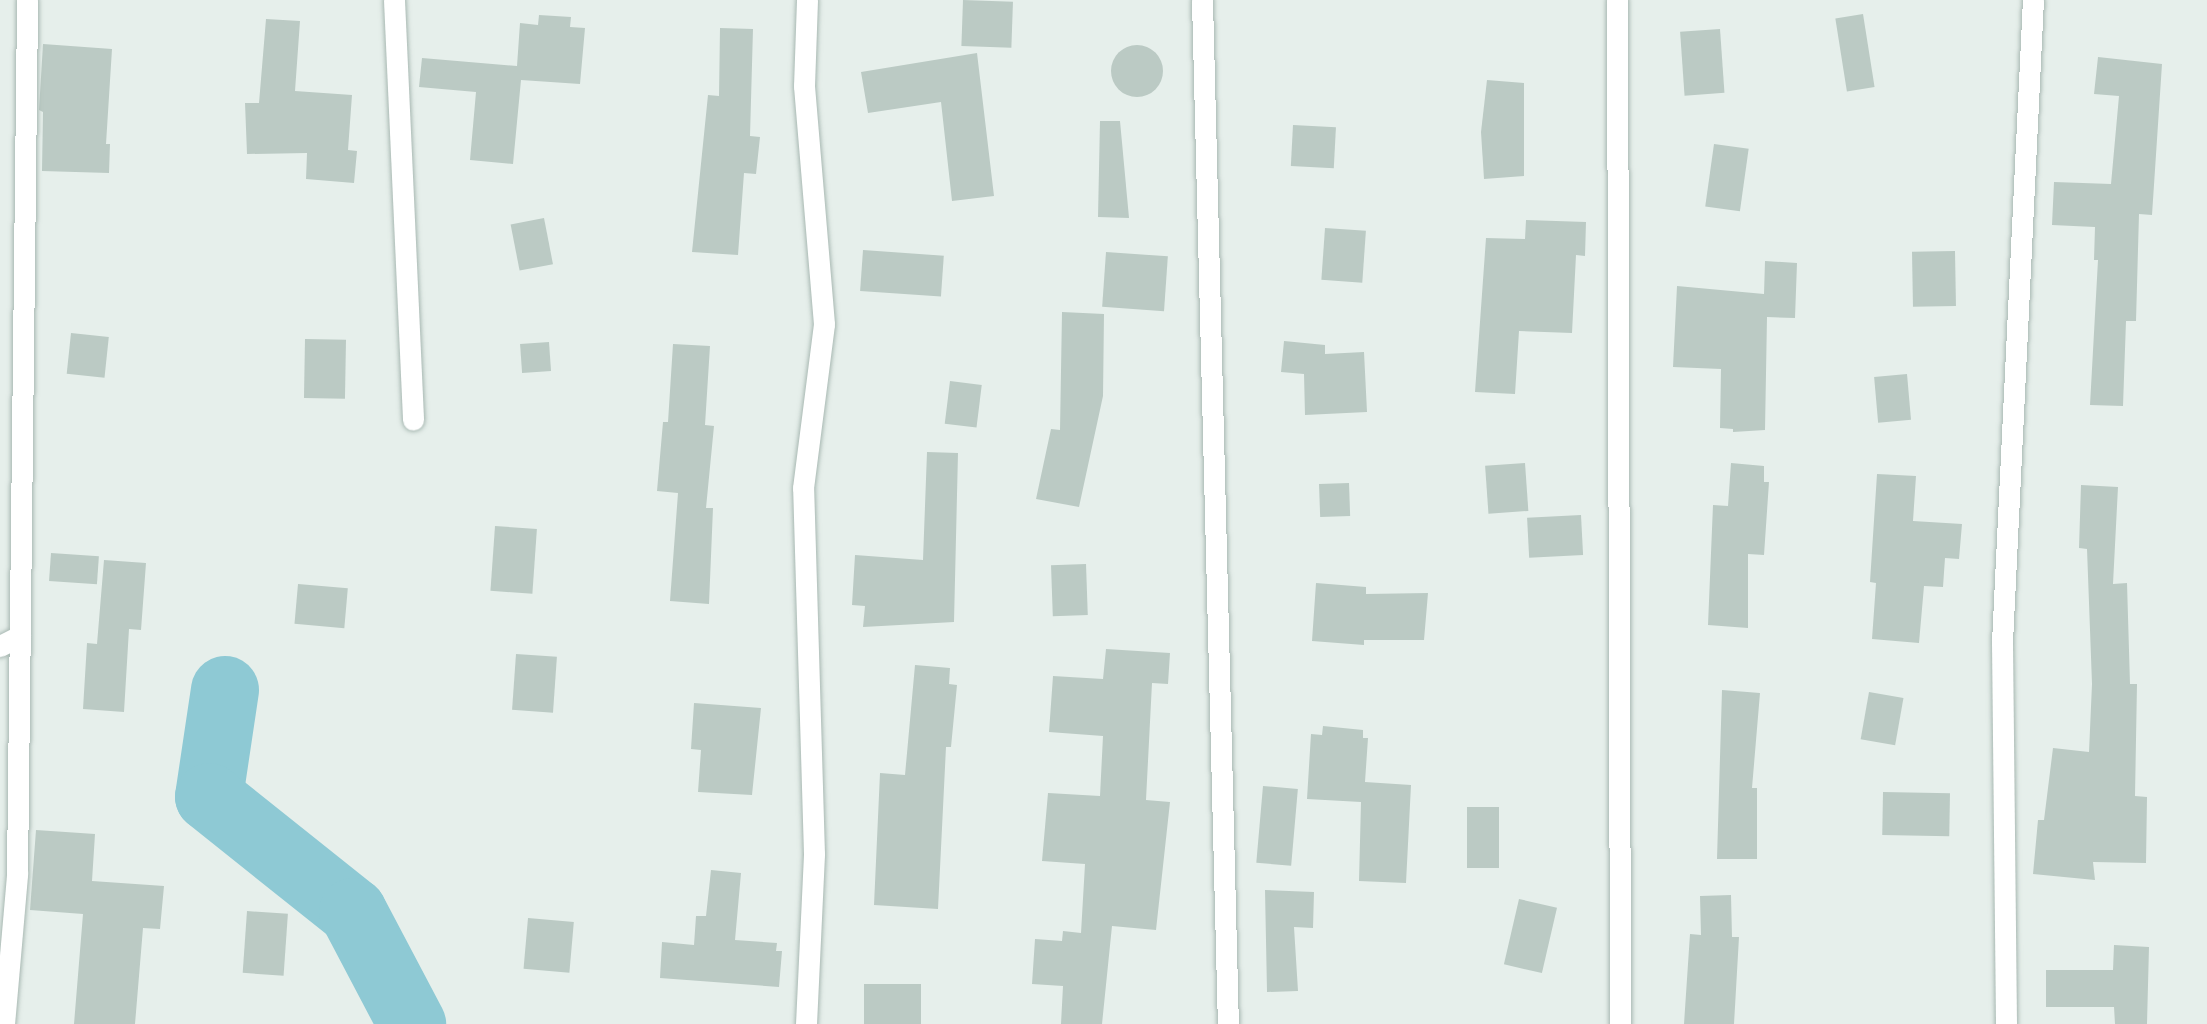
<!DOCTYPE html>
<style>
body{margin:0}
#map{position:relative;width:2207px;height:1024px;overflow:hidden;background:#e6efeb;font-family:Roboto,sans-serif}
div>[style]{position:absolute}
.river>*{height:68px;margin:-34px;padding:0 34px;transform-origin:34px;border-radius:34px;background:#8ec9d4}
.building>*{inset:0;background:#bbcac4;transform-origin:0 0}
.round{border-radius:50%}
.roads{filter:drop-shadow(0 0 2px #a8b8b2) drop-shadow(0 0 2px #a8b8b2)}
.street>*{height:21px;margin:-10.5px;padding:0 10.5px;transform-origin:10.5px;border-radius:10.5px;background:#fff}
span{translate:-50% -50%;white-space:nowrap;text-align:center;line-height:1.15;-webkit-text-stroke:5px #f7fbf9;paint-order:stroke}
</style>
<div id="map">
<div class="river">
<i style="left:225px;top:690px;width:108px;rotate:98.5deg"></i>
<i style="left:209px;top:797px;width:184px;rotate:38.6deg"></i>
<i style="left:353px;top:912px;width:127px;rotate:62.2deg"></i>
</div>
<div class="building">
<i style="left:963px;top:0;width:50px;height:46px;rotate:2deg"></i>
<i style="left:1863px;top:14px;width:74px;height:28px;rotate:81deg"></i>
<i style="clip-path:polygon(539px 15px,571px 17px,570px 27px,585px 28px,580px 84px,521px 80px,513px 164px,470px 160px,476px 92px,419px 87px,422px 58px,517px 66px,520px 23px,538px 25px)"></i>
<i style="clip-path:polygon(266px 19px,300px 21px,295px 91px,352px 95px,348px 150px,357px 151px,354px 183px,306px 179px,307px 153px,247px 154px,245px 103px,259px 103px)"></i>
<i style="clip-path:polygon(720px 28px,753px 29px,750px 136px,760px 137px,756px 174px,744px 173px,738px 255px,692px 252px,708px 95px,719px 96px)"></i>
<i style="left:1720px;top:29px;width:64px;height:40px;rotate:86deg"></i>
<i style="clip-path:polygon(43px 44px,112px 49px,106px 144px,110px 144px,109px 173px,42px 171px,43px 112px,39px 110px)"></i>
<i class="round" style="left:1111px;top:45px;width:52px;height:52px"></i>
<i style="clip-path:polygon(977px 53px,994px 196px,952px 201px,941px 102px,868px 113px,861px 72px)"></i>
<i style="clip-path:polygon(2098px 57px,2162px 64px,2152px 215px,2139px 214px,2136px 321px,2126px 321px,2123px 406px,2090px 405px,2098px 260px,2094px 260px,2095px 227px,2052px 225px,2054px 182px,2111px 184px,2119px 96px,2094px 94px)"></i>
<i style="clip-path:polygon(1487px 80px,1524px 83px,1524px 176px,1484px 179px,1481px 132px)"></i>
<i style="clip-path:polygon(1100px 121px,1120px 121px,1129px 218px,1098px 217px)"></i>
<i style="left:1293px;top:125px;width:43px;height:41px;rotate:3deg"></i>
<i style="left:1714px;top:144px;width:35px;height:63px;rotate:8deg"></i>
<i style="left:544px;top:218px;width:47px;height:34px;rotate:79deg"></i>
<i style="clip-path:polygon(1526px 220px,1586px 222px,1585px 256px,1576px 255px,1572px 333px,1519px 331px,1515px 394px,1475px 392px,1486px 238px,1525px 239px)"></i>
<i style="left:1325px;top:228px;width:41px;height:52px;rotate:4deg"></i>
<i style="left:863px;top:250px;width:81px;height:41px;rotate:4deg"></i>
<i style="left:1955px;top:251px;width:55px;height:43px;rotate:89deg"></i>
<i style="left:1106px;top:252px;width:62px;height:55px;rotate:4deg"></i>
<i style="clip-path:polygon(1765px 261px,1797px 263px,1795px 318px,1767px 317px,1765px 430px,1733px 432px,1733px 429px,1720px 428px,1721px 369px,1673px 367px,1677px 286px,1764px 294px)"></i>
<i style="clip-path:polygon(1062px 312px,1104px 314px,1103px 396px,1079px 507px,1036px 499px,1051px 429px,1060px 430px)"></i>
<i style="left:71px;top:333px;width:38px;height:41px;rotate:6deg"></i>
<i style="left:305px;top:339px;width:41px;height:59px;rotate:1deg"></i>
<i style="clip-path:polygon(1284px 341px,1325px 345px,1325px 354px,1364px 352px,1367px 412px,1305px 415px,1304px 374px,1281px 372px)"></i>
<i style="left:549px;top:342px;width:29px;height:29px;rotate:86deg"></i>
<i style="clip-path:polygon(673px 344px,710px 346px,705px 425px,714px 426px,706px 508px,713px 508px,709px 604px,670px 601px,678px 493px,657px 491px,663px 422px,668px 422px)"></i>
<i style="left:1907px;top:374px;width:46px;height:33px;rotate:85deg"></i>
<i style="left:950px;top:381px;width:32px;height:43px;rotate:7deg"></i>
<i style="clip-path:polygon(927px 452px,958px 453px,954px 622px,863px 627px,865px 606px,852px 605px,855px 555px,923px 560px)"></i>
<i style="left:1525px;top:463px;width:48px;height:40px;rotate:86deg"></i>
<i style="clip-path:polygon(1731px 463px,1764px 466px,1764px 482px,1769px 482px,1764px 555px,1748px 554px,1748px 628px,1708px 625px,1713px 505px,1728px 506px)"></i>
<i style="clip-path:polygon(1877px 474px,1916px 476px,1913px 521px,1962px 524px,1959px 559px,1945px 558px,1943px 587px,1924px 586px,1919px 643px,1872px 639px,1876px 583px,1870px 582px)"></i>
<i style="left:1349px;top:483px;width:33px;height:30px;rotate:88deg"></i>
<i style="clip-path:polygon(2081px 485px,2118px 487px,2113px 584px,2127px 583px,2130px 684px,2137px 684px,2135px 796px,2147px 797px,2146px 863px,2093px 862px,2095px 880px,2033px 874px,2038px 820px,2044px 820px,2053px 748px,2089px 752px,2092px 684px,2087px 549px,2079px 548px)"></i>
<i style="left:1581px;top:515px;width:40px;height:54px;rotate:87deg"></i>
<i style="left:495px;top:526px;width:42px;height:65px;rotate:4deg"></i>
<i style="left:51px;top:553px;width:48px;height:28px;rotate:4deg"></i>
<i style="clip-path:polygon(104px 560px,146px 563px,141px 630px,129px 629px,124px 712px,83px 709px,87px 643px,97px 644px)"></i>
<i style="left:1086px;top:564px;width:51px;height:35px;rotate:88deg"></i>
<i style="clip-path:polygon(1316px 583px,1366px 587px,1366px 594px,1428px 593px,1424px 640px,1364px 640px,1364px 645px,1312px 641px)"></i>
<i style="left:298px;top:584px;width:50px;height:40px;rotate:5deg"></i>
<i style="clip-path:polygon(1106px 649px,1170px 653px,1168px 684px,1152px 683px,1146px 800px,1170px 802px,1156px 930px,1112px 926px,1102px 1024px,1061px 1024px,1063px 986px,1032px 984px,1035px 939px,1062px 941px,1063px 931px,1081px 933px,1085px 864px,1042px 861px,1048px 793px,1100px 796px,1103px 736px,1049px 732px,1053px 676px,1103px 679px)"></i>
<i style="left:516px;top:654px;width:41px;height:56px;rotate:4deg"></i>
<i style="clip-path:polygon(915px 665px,950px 668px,949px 684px,957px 685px,951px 747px,946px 747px,938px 909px,874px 905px,880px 773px,905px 775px)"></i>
<i style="clip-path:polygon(1722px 690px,1760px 693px,1752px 788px,1757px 788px,1757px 859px,1717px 859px)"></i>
<i style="left:1869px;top:692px;width:35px;height:48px;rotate:10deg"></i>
<i style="clip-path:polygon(694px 703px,761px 708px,752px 795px,698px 792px,701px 750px,691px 749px)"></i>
<i style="clip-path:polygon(1323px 726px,1363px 730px,1363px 738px,1368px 738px,1365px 782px,1411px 785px,1406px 883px,1359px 881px,1361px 802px,1307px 799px,1311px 734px,1322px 735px)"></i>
<i style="left:1263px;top:786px;width:35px;height:77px;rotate:5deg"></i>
<i style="left:1883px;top:792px;width:67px;height:43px;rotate:1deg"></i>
<i style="left:1467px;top:807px;width:32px;height:61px"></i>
<i style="clip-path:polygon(36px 830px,95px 834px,92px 881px,164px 886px,160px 929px,143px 928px,135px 1024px,74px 1024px,83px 914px,30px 910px)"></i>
<i style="clip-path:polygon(711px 870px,741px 873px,735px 940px,777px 943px,776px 951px,782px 951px,779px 987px,660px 978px,662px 942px,694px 945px,696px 916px,706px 916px)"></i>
<i style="clip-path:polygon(1265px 890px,1314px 892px,1313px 928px,1294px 927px,1298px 991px,1267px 992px)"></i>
<i style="clip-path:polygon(1731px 895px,1732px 937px,1739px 937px,1734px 1024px,1684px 1024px,1690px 934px,1701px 935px,1700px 896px)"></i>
<i style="left:1519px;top:899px;width:39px;height:67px;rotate:13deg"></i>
<i style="left:247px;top:911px;width:41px;height:62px;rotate:4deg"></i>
<i style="left:528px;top:918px;width:46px;height:51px;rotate:5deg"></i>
<i style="clip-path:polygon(2114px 945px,2149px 947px,2147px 1024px,2115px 1024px,2114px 1007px,2046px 1007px,2046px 970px,2113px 970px)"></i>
<i style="left:921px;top:984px;width:40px;height:57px;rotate:90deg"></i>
</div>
<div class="roads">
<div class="street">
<i style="left:394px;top:0;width:420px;rotate:87.4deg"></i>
<i style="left:1202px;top:0;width:1024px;rotate:88.55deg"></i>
<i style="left:1617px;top:0;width:1024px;rotate:89.83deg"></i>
<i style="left:0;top:646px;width:22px;rotate:-27deg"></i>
<i style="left:4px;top:1024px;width:151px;rotate:-85deg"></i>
<i style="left:17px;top:874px;width:874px;rotate:-89.34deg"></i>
<i style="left:806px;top:1024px;width:170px;rotate:-87.3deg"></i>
<i style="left:814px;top:854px;width:366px;rotate:-91.7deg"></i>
<i style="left:803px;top:488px;width:165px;rotate:-82.7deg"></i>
<i style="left:824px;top:324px;width:239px;rotate:-94.8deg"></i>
<i style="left:804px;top:86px;width:86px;rotate:-88deg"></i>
<i style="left:2006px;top:1024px;width:382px;rotate:-90.6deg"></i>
<i style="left:2002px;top:642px;width:643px;rotate:-87.24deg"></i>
</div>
</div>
</div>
